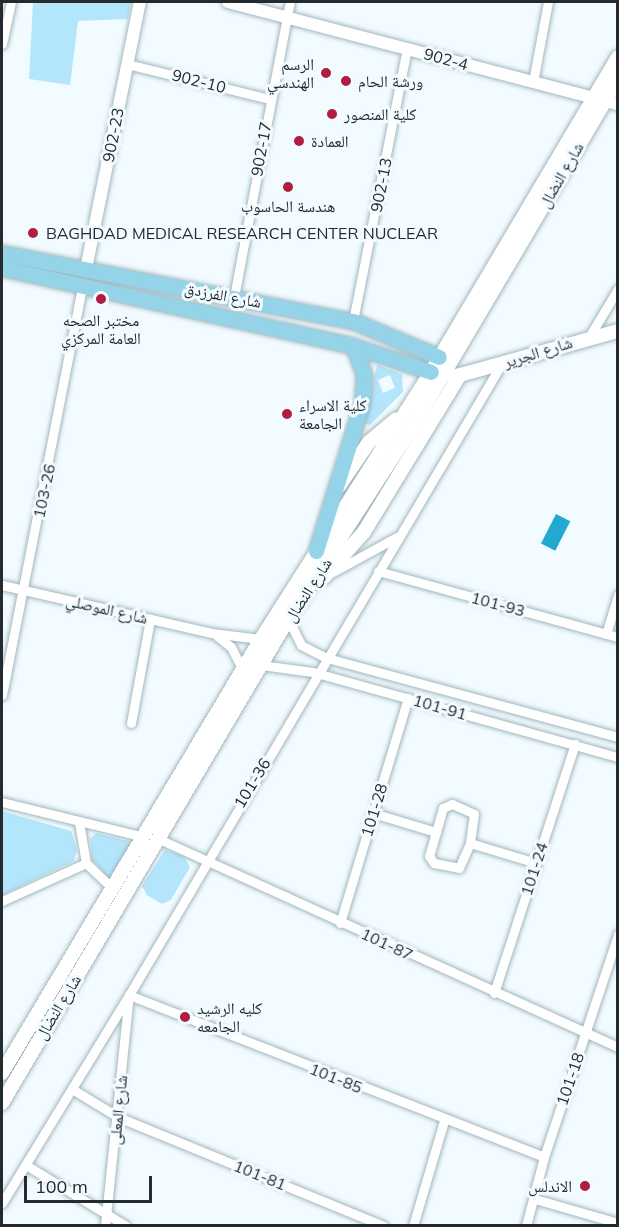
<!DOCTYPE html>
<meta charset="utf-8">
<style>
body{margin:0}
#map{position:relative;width:619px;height:1227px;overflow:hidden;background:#f2fbff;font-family:Mulish,"Noto Naskh Arabic",sans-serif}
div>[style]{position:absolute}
.green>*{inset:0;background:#b4e6fb}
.water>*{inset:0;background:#21a9d2;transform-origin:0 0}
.roads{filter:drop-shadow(0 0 2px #a1b7bf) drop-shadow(0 0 2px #a1b7bf)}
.minor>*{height:9px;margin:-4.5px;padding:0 4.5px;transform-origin:4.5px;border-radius:4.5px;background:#fff}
.tertiary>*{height:12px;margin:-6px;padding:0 6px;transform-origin:6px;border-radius:6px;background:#fff}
.secondary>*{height:14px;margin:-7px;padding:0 7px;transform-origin:7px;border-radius:7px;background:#fff}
.primary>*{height:15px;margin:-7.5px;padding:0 7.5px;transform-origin:7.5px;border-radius:7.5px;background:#95d3e9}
.dots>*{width:16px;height:16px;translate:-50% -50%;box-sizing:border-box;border:3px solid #f2fbff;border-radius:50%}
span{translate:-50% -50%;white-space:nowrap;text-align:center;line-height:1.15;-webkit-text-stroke:6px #f2fbff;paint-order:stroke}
.street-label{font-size:16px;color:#232b2f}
.poi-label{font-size:16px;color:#232b2f}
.right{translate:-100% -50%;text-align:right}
.left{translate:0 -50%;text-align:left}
.frame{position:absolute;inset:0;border:3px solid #232b2f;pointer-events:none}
.scale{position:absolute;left:24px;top:1176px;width:128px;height:27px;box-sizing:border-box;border:3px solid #232b2f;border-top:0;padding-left:8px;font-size:18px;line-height:21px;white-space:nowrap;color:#232b2f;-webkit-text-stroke:4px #f2fbff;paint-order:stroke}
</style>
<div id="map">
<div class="green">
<i style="clip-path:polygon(33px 2px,131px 2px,128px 19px,78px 21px,70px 85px,29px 79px)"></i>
<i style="clip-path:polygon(evenodd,377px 365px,402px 374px,403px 392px,370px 425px,364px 423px,377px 365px,390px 375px,395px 388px,383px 393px,378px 380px,390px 375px)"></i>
<i style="clip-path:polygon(2px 811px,71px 831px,77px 849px,74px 861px,2px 895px)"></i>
<i style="clip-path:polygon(96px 833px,128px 841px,130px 846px,110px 881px,92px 859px,90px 839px)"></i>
<i style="clip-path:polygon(165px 850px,184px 856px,190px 867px,171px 900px,162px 904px,147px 895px,142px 886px)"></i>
</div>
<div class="water">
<i style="left:556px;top:514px;width:16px;height:33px;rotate:27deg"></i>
</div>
<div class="roads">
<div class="minor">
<i style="left:2px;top:44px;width:43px;rotate:-77.9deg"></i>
<i style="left:127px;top:64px;width:147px;rotate:13.8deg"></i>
<i style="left:533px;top:82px;width:81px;rotate:-79.4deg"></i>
<i style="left:234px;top:297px;width:300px;rotate:-79.3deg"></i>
<i style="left:353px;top:321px;width:277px;rotate:-78.8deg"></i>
<i style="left:589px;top:337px;width:56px;rotate:-58.9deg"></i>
<i style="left:378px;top:571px;width:249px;rotate:15.4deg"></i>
<i style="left:333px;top:572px;width:73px;rotate:-28.7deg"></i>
<i style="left:2px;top:585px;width:215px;rotate:12.9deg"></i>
<i style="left:212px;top:633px;width:49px;rotate:7deg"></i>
<i style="left:288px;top:619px;width:29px;rotate:63deg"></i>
<i style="left:301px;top:645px;width:29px;rotate:27deg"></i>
<i style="left:327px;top:658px;width:302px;rotate:15.2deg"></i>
<i style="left:606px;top:634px;width:41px;rotate:-72.9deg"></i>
<i style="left:217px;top:636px;width:18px;rotate:38deg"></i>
<i style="left:231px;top:647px;width:27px;rotate:63deg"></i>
<i style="left:261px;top:665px;width:52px;rotate:7.7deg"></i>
<i style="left:313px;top:672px;width:317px;rotate:15.6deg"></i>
<i style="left:2px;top:695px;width:417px;rotate:-78.9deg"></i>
<i style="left:131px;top:723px;width:106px;rotate:-79.6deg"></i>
<i style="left:2px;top:802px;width:146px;rotate:13.8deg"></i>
<i style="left:373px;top:813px;width:66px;rotate:16.8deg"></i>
<i style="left:436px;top:832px;width:25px;rotate:-74deg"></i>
<i style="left:443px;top:808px;width:10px;rotate:-24deg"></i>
<i style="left:452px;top:804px;width:24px;rotate:24deg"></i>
<i style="left:474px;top:814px;width:29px;rotate:98deg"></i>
<i style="left:470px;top:843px;width:69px;rotate:16.9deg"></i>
<i style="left:79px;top:822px;width:42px;rotate:80.3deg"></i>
<i style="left:86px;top:863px;width:35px;rotate:44deg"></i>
<i style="left:436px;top:832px;width:25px;rotate:106deg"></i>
<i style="left:429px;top:856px;width:9px;rotate:54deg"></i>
<i style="left:434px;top:863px;width:25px;rotate:11deg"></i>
<i style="left:459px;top:868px;width:27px;rotate:-66deg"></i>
<i style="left:159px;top:839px;width:504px;rotate:24.38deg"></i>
<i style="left:2px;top:901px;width:92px;rotate:-24.3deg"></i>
<i style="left:340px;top:923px;width:235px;rotate:-73.2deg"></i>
<i style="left:494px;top:993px;width:262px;rotate:-72deg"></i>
<i style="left:72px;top:1089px;width:54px;rotate:31.3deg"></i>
<i style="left:118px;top:1117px;width:287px;rotate:22.3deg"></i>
<i style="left:26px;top:1165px;width:117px;rotate:31.4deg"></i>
<i style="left:535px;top:1199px;width:86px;rotate:16.1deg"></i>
<i style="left:2px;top:1203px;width:244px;rotate:-58.6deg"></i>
<i style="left:129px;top:995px;width:734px;rotate:-59.45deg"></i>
<i style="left:105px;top:1226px;width:232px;rotate:-84.1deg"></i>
<i style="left:129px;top:995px;width:445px;rotate:21.3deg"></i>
<i style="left:413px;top:1226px;width:109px;rotate:-73.6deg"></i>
<i style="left:526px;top:1226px;width:71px;rotate:-75.4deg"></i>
<i style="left:544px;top:1157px;width:235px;rotate:-71.6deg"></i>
</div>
<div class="tertiary">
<i style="left:228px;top:2px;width:403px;rotate:14.7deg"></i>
<i style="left:86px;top:269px;width:272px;rotate:-78.6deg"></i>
</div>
<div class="secondary">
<i style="left:453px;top:377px;width:171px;rotate:-15.6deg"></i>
<i style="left:339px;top:486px;width:53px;rotate:-55.7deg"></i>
<i style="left:369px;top:442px;width:35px;rotate:-40deg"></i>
<i style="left:324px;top:577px;width:60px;rotate:-48.4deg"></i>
<i style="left:364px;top:532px;width:184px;rotate:-58.6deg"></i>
<i style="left:2px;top:1073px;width:505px;rotate:-59.17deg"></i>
<i style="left:261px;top:639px;width:317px;rotate:-57.5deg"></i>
<i style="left:431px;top:372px;width:366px;rotate:-59.3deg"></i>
<i style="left:2px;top:1103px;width:562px;rotate:-59.42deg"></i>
<i style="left:288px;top:619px;width:232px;rotate:-57.1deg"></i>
<i style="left:414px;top:424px;width:401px;rotate:-59.4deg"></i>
</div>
<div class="primary">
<i style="left:2px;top:253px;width:358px;rotate:11deg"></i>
<i style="left:353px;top:321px;width:93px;rotate:22.7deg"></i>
<i style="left:2px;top:268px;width:360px;rotate:12.5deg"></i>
<i style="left:353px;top:346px;width:82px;rotate:18.4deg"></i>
<i style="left:316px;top:551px;width:155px;rotate:-72.7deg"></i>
<i style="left:362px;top:403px;width:29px;rotate:-86deg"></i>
<i style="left:364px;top:374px;width:30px;rotate:-111deg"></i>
</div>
</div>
<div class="dots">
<i style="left:326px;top:73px;background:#b01d40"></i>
<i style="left:346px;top:81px;background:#b01d40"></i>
<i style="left:332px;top:114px;background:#b01d40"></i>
<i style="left:299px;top:141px;background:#b01d40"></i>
<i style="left:288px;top:187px;background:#b01d40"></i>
<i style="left:33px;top:233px;background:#b01d40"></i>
<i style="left:101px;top:299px;background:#b01d40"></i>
<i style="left:287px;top:414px;background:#b01d40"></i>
<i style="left:185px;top:1017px;background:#b01d40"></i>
<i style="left:585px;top:1186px;background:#b01d40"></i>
</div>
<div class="street-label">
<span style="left:446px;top:59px;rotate:15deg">902-4</span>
<span style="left:199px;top:81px;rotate:14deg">902-10</span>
<span style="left:113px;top:135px;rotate:-79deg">902-23</span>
<span style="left:261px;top:149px;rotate:-80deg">902-17</span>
<span style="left:561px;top:175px;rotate:-60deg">شارع النضال</span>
<span style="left:381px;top:185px;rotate:-79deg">902-13</span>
<span style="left:223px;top:295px;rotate:11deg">شارع الفرزدق</span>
<span style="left:538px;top:352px;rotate:-17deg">شارع الجرير</span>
<span style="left:44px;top:491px;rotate:-78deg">103-26</span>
<span style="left:308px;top:590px;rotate:-57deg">شارع النضال</span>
<span style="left:498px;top:604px;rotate:15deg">101-93</span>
<span style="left:107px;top:609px;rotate:13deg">شارع الموصلي</span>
<span style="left:440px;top:707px;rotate:16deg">101-91</span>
<span style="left:252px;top:783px;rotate:-59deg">101-36</span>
<span style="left:374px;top:810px;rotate:-73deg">101-28</span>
<span style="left:534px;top:869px;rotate:-72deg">101-24</span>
<span style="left:387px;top:944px;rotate:25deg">101-87</span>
<span style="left:58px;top:1007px;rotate:-59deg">شارع النضال</span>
<span style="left:336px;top:1078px;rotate:22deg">101-85</span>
<span style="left:570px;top:1079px;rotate:-71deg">101-18</span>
<span style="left:118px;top:1110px;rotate:-84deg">شارع المعلى</span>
<span style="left:260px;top:1175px;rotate:22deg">101-81</span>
</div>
<div class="poi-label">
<span class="right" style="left:314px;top:73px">الرسم<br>الهندسي</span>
<span class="left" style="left:358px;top:81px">ورشة الحام</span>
<span class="left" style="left:344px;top:114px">كلية المنصور</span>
<span class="left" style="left:311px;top:141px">العمادة</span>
<span style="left:288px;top:206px">هندسة الحاسوب</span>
<span class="left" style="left:46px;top:233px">BAGHDAD MEDICAL RESEARCH CENTER NUCLEAR</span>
<span style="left:101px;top:329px">مختبر الصحه<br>العامة المركزي</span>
<span class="left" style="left:299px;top:414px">كلية الاسراء<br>الجامعة</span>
<span class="left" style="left:197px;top:1017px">كليه الرشيد<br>الجامعه</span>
<span class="right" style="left:572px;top:1186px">الاندلس</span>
</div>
<div class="frame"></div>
<div class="scale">100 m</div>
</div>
